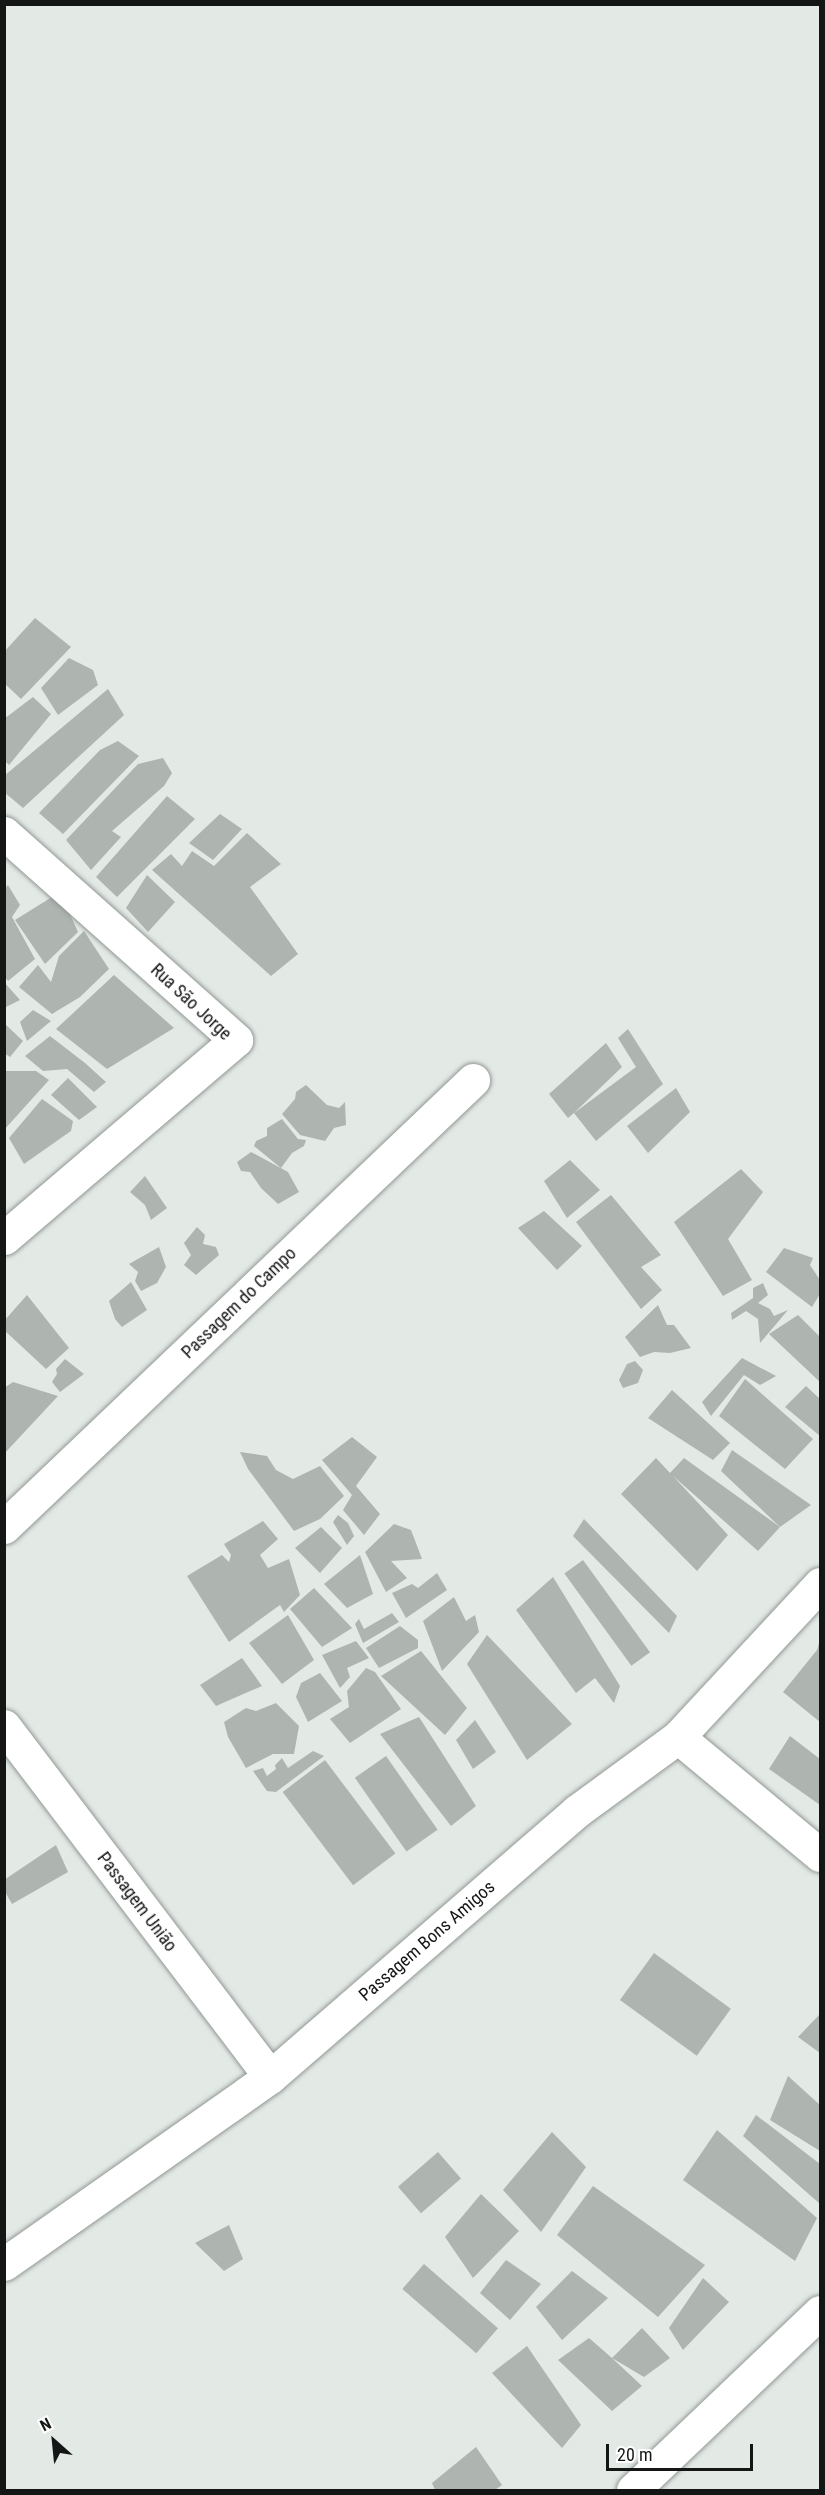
<!DOCTYPE html>
<meta charset="utf-8">
<style>
body{margin:0}
#map{position:relative;width:825px;height:2495px;overflow:hidden;background:#e3eae6;font-family:"Roboto Condensed",sans-serif}
div>[style]{position:absolute}
.building>*{inset:0;background:#aeb4b0;transform-origin:0 0}
.roads{filter:drop-shadow(0 0 2px #929894) drop-shadow(0 0 2px #929894)}
.street>*{height:33px;margin:-16.5px;padding:0 16.5px;transform-origin:16.5px;border-radius:16.5px;background:#fff}
span{translate:-50% -50%;white-space:nowrap;text-align:center;line-height:1.15;-webkit-text-stroke:6px #fff;paint-order:stroke}
.street-label{font-size:18px;color:#141615}
.frame{position:absolute;inset:0;border:6px solid #141615;pointer-events:none}
.north{position:absolute;left:24px;top:2411px;width:60px;height:60px;-webkit-text-stroke:4px #fff;paint-order:stroke;rotate:333deg;font-size:16px;font-weight:700;line-height:24px;text-align:center;color:#141615}
.north::after{content:'';display:block;margin:auto;width:21px;height:27px;background:#141615;clip-path:polygon(50% 0,100% 100%,50% 72%,0 100%)}
.scale{position:absolute;left:606px;top:2444px;width:147px;height:27px;box-sizing:border-box;border:3px solid #141615;border-top:0;padding-left:8px;font-size:18px;line-height:21px;white-space:nowrap;color:#141615;-webkit-text-stroke:4px #fff;paint-order:stroke}
</style>
<div id="map">
<div class="building">
<i style="clip-path:polygon(35px 618px,71px 647px,21px 699px,4px 683px,4px 652px)"></i>
<i style="clip-path:polygon(69px 658px,93px 670px,98px 685px,58px 715px,41px 688px)"></i>
<i style="clip-path:polygon(108px 689px,124px 715px,23px 808px,4px 792px,4px 776px)"></i>
<i style="clip-path:polygon(33px 697px,51px 714px,9px 765px,4px 760px,4px 719px)"></i>
<i style="clip-path:polygon(118px 741px,139px 756px,63px 834px,39px 813px,100px 750px)"></i>
<i style="clip-path:polygon(163px 758px,172px 773px,164px 786px,112px 831px,121px 837px,91px 870px,66px 840px,138px 764px)"></i>
<i style="clip-path:polygon(167px 796px,195px 819px,117px 897px,96px 877px)"></i>
<i style="clip-path:polygon(220px 814px,242px 829px,213px 860px,189px 843px)"></i>
<i style="clip-path:polygon(247px 833px,281px 864px,250px 887px,298px 954px,271px 976px,152px 870px,171px 854px,182px 866px,192px 851px,214px 866px)"></i>
<i style="clip-path:polygon(147px 875px,175px 902px,148px 932px,126px 908px)"></i>
<i style="clip-path:polygon(8px 885px,20px 905px,12px 917px,35px 959px,8px 981px,4px 976px,4px 889px)"></i>
<i style="clip-path:polygon(60px 892px,78px 932px,45px 964px,15px 920px)"></i>
<i style="clip-path:polygon(84px 931px,109px 969px,80px 997px,52px 1014px,19px 987px,38px 965px,51px 982px,59px 956px)"></i>
<i style="clip-path:polygon(114px 975px,174px 1028px,107px 1069px,56px 1029px)"></i>
<i style="clip-path:polygon(4px 982px,20px 1000px,4px 1008px)"></i>
<i style="clip-path:polygon(33px 1010px,51px 1021px,27px 1041px,20px 1022px)"></i>
<i style="clip-path:polygon(4px 1023px,23px 1041px,10px 1057px,4px 1053px)"></i>
<i style="clip-path:polygon(628px 1029px,663px 1084px,596px 1141px,574px 1113px,568px 1118px,549px 1094px,606px 1043px,622px 1067px,574px 1113px,636px 1067px,618px 1038px)"></i>
<i style="clip-path:polygon(50px 1036px,85px 1063px,106px 1082px,94px 1092px,67px 1069px,43px 1071px,25px 1056px)"></i>
<i style="clip-path:polygon(4px 1071px,36px 1071px,49px 1080px,4px 1130px)"></i>
<i style="clip-path:polygon(68px 1078px,97px 1107px,79px 1120px,51px 1095px)"></i>
<i style="clip-path:polygon(306px 1085px,327px 1105px,339px 1108px,345px 1102px,346px 1125px,334px 1128px,325px 1141px,300px 1135px,282px 1114px,295px 1099px,296px 1092px)"></i>
<i style="clip-path:polygon(676px 1088px,690px 1112px,648px 1153px,627px 1126px)"></i>
<i style="clip-path:polygon(42px 1099px,73px 1121px,71px 1131px,24px 1164px,9px 1138px)"></i>
<i style="clip-path:polygon(282px 1119px,298px 1139px,306px 1140px,304px 1146px,292px 1153px,281px 1168px,254px 1146px,256px 1141px,267px 1136px,267px 1128px)"></i>
<i style="clip-path:polygon(251px 1152px,288px 1172px,299px 1192px,278px 1204px,261px 1188px,250px 1172px,241px 1171px,237px 1162px)"></i>
<i style="clip-path:polygon(570px 1160px,600px 1190px,567px 1218px,544px 1181px)"></i>
<i style="clip-path:polygon(741px 1169px,763px 1192px,728px 1239px,752px 1280px,723px 1296px,674px 1222px)"></i>
<i style="clip-path:polygon(145px 1176px,167px 1208px,151px 1220px,145px 1205px,130px 1192px)"></i>
<i style="clip-path:polygon(611px 1195px,661px 1255px,641px 1267px,662px 1290px,641px 1309px,576px 1222px)"></i>
<i style="clip-path:polygon(544px 1211px,582px 1246px,557px 1270px,518px 1228px)"></i>
<i style="clip-path:polygon(197px 1227px,205px 1235px,203px 1244px,216px 1247px,219px 1255px,196px 1275px,184px 1265px,191px 1255px,184px 1243px)"></i>
<i style="clip-path:polygon(159px 1247px,166px 1267px,157px 1283px,141px 1291px,135px 1281px,138px 1272px,129px 1264px)"></i>
<i style="clip-path:polygon(784px 1248px,813px 1258px,810px 1265px,820px 1280px,820px 1294px,812px 1307px,766px 1272px)"></i>
<i style="clip-path:polygon(131px 1282px,147px 1310px,122px 1327px,115px 1319px,109px 1301px)"></i>
<i style="clip-path:polygon(763px 1283px,768px 1295px,758px 1303px,770px 1309px,774px 1316px,788px 1310px,760px 1343px,758px 1319px,746px 1311px,732px 1320px,731px 1313px,753px 1298px,753px 1288px)"></i>
<i style="clip-path:polygon(27px 1295px,69px 1348px,46px 1369px,4px 1330px,4px 1321px)"></i>
<i style="clip-path:polygon(658px 1305px,667px 1325px,674px 1325px,691px 1348px,670px 1353px,654px 1352px,640px 1357px,625px 1337px)"></i>
<i style="clip-path:polygon(798px 1315px,820px 1337px,820px 1382px,769px 1334px)"></i>
<i style="clip-path:polygon(742px 1358px,776px 1376px,760px 1385px,744px 1375px,711px 1416px,702px 1402px)"></i>
<i style="clip-path:polygon(65px 1359px,84px 1374px,60px 1392px,52px 1382px,57px 1374px,56px 1369px)"></i>
<i style="clip-path:polygon(635px 1361px,643px 1370px,638px 1383px,623px 1388px,619px 1380px,627px 1364px)"></i>
<i style="clip-path:polygon(745px 1379px,813px 1439px,785px 1469px,719px 1416px)"></i>
<i style="clip-path:polygon(13px 1382px,58px 1396px,4px 1454px,4px 1388px)"></i>
<i style="clip-path:polygon(806px 1386px,820px 1399px,820px 1436px,785px 1407px)"></i>
<i style="clip-path:polygon(672px 1390px,730px 1443px,713px 1460px,648px 1418px)"></i>
<i style="clip-path:polygon(352px 1437px,377px 1457px,356px 1486px,380px 1514px,364px 1535px,343px 1510px,352px 1495px,322px 1460px)"></i>
<i style="clip-path:polygon(732px 1450px,811px 1505px,780px 1527px,721px 1471px)"></i>
<i style="clip-path:polygon(240px 1452px,267px 1456px,276px 1470px,293px 1479px,320px 1466px,344px 1496px,320px 1519px,294px 1531px,248px 1469px)"></i>
<i style="clip-path:polygon(656px 1458px,670px 1473px,684px 1458px,780px 1527px,758px 1551px,673px 1476px,728px 1535px,697px 1571px,621px 1494px)"></i>
<i style="clip-path:polygon(338px 1515px,348px 1523px,354px 1536px,347px 1545px,333px 1522px)"></i>
<i style="clip-path:polygon(584px 1519px,677px 1616px,669px 1633px,573px 1536px)"></i>
<i style="clip-path:polygon(263px 1521px,278px 1539px,260px 1555px,268px 1568px,289px 1559px,300px 1595px,284px 1612px,280px 1605px,229px 1642px,187px 1576px,222px 1555px,229px 1562px,231px 1555px,224px 1544px)"></i>
<i style="clip-path:polygon(394px 1524px,411px 1530px,422px 1559px,391px 1561px,407px 1578px,386px 1592px,365px 1552px)"></i>
<i style="clip-path:polygon(321px 1527px,342px 1548px,320px 1573px,295px 1548px)"></i>
<i style="clip-path:polygon(360px 1555px,373px 1594px,347px 1608px,324px 1584px)"></i>
<i style="left:583px;top:1560px;width:114px;height:23px;rotate:54deg"></i>
<i style="clip-path:polygon(437px 1573px,447px 1590px,406px 1618px,392px 1593px,412px 1584px,418px 1588px)"></i>
<i style="clip-path:polygon(553px 1577px,620px 1686px,614px 1703px,595px 1678px,576px 1693px,516px 1610px)"></i>
<i style="clip-path:polygon(314px 1588px,352px 1628px,322px 1647px,290px 1609px)"></i>
<i style="clip-path:polygon(454px 1597px,466px 1621px,475px 1615px,479px 1632px,442px 1671px,423px 1621px)"></i>
<i style="clip-path:polygon(392px 1613px,399px 1622px,363px 1643px,355px 1624px,359px 1619px,364px 1629px)"></i>
<i style="clip-path:polygon(288px 1615px,314px 1660px,282px 1684px,249px 1643px)"></i>
<i style="clip-path:polygon(400px 1626px,418px 1640px,418px 1648px,379px 1668px,366px 1648px)"></i>
<i style="clip-path:polygon(487px 1635px,572px 1724px,527px 1760px,467px 1664px)"></i>
<i style="clip-path:polygon(820px 1640px,820px 1722px,783px 1692px,817px 1650px)"></i>
<i style="clip-path:polygon(356px 1641px,369px 1658px,347px 1668px,350px 1677px,340px 1688px,322px 1655px)"></i>
<i style="clip-path:polygon(421px 1651px,467px 1708px,445px 1735px,381px 1676px)"></i>
<i style="clip-path:polygon(242px 1658px,262px 1686px,216px 1706px,200px 1685px)"></i>
<i style="clip-path:polygon(366px 1668px,375px 1672px,401px 1709px,350px 1743px,330px 1719px,349px 1707px,347px 1691px)"></i>
<i style="clip-path:polygon(320px 1673px,342px 1701px,308px 1722px,296px 1697px,301px 1683px)"></i>
<i style="clip-path:polygon(276px 1703px,299px 1726px,294px 1754px,273px 1754px,246px 1768px,228px 1737px,224px 1722px,246px 1708px,256px 1711px)"></i>
<i style="clip-path:polygon(419px 1717px,476px 1806px,451px 1826px,380px 1734px)"></i>
<i style="clip-path:polygon(475px 1720px,496px 1752px,473px 1769px,456px 1740px)"></i>
<i style="clip-path:polygon(790px 1736px,820px 1759px,820px 1805px,769px 1769px)"></i>
<i style="clip-path:polygon(313px 1751px,324px 1756px,276px 1792px,267px 1791px,253px 1771px,263px 1768px,267px 1776px,276px 1769px,275px 1765px,282px 1758px,288px 1768px)"></i>
<i style="left:386px;top:1756px;width:90px;height:38px;rotate:55deg"></i>
<i style="left:325px;top:1760px;width:117px;height:53px;rotate:53deg"></i>
<i style="clip-path:polygon(56px 1845px,68px 1872px,12px 1904px,4px 1890px,4px 1880px)"></i>
<i style="left:654px;top:1953px;width:95px;height:58px;rotate:36deg"></i>
<i style="clip-path:polygon(820px 2014px,820px 2053px,798px 2037px)"></i>
<i style="clip-path:polygon(788px 2076px,820px 2105px,820px 2151px,770px 2120px)"></i>
<i style="clip-path:polygon(756px 2115px,820px 2164px,820px 2204px,743px 2136px)"></i>
<i style="clip-path:polygon(717px 2130px,817px 2218px,795px 2261px,683px 2180px)"></i>
<i style="clip-path:polygon(552px 2132px,586px 2167px,541px 2232px,503px 2190px)"></i>
<i style="left:438px;top:2152px;width:35px;height:53px;rotate:49deg"></i>
<i style="clip-path:polygon(593px 2186px,705px 2265px,658px 2317px,557px 2235px)"></i>
<i style="clip-path:polygon(481px 2194px,519px 2231px,473px 2278px,445px 2237px)"></i>
<i style="clip-path:polygon(229px 2225px,243px 2259px,224px 2271px,195px 2243px)"></i>
<i style="clip-path:polygon(506px 2260px,541px 2284px,510px 2320px,480px 2293px)"></i>
<i style="left:424px;top:2264px;width:98px;height:33px;rotate:41deg"></i>
<i style="clip-path:polygon(572px 2271px,608px 2298px,562px 2340px,536px 2307px)"></i>
<i style="clip-path:polygon(703px 2278px,729px 2302px,683px 2350px,669px 2328px)"></i>
<i style="clip-path:polygon(642px 2328px,670px 2358px,644px 2377px,612px 2358px,642px 2386px,612px 2411px,558px 2360px,589px 2338px,612px 2358px)"></i>
<i style="clip-path:polygon(527px 2346px,581px 2425px,562px 2448px,492px 2373px)"></i>
<i style="clip-path:polygon(476px 2447px,502px 2485px,495px 2490px,435px 2490px,432px 2483px)"></i>
</div>
<div class="roads">
<div class="street">
<i style="left:4px;top:833px;width:311px;rotate:41.7deg"></i>
<i style="left:236px;top:1040px;width:305px;rotate:139.5deg"></i>
<i style="left:4px;top:1527px;width:648px;rotate:-43.62deg"></i>
<i style="left:4px;top:1726px;width:440px;rotate:52.8deg"></i>
<i style="left:678px;top:1737px;width:185px;rotate:39.7deg"></i>
<i style="left:4px;top:2264px;width:325px;rotate:-35.1deg"></i>
<i style="left:270px;top:2077px;width:406px;rotate:-40.9deg"></i>
<i style="left:577px;top:1811px;width:125px;rotate:-36.2deg"></i>
<i style="left:678px;top:1737px;width:209px;rotate:-47.1deg"></i>
<i style="left:633px;top:2490px;width:258px;rotate:-43.6deg"></i>
</div>
</div>
<div class="street-label">
<span style="left:191px;top:1002px;rotate:43deg">Rua São Jorge</span>
<span style="left:239px;top:1303px;rotate:-44deg">Passagem do Campo</span>
<span style="left:137px;top:1902px;rotate:53deg">Passagem União</span>
<span style="left:427px;top:1941px;rotate:-41deg">Passagem Bons Amigos</span>
</div>
<div class="frame"></div>
<div class="north">N</div>
<div class="scale">20 m</div>
</div>
